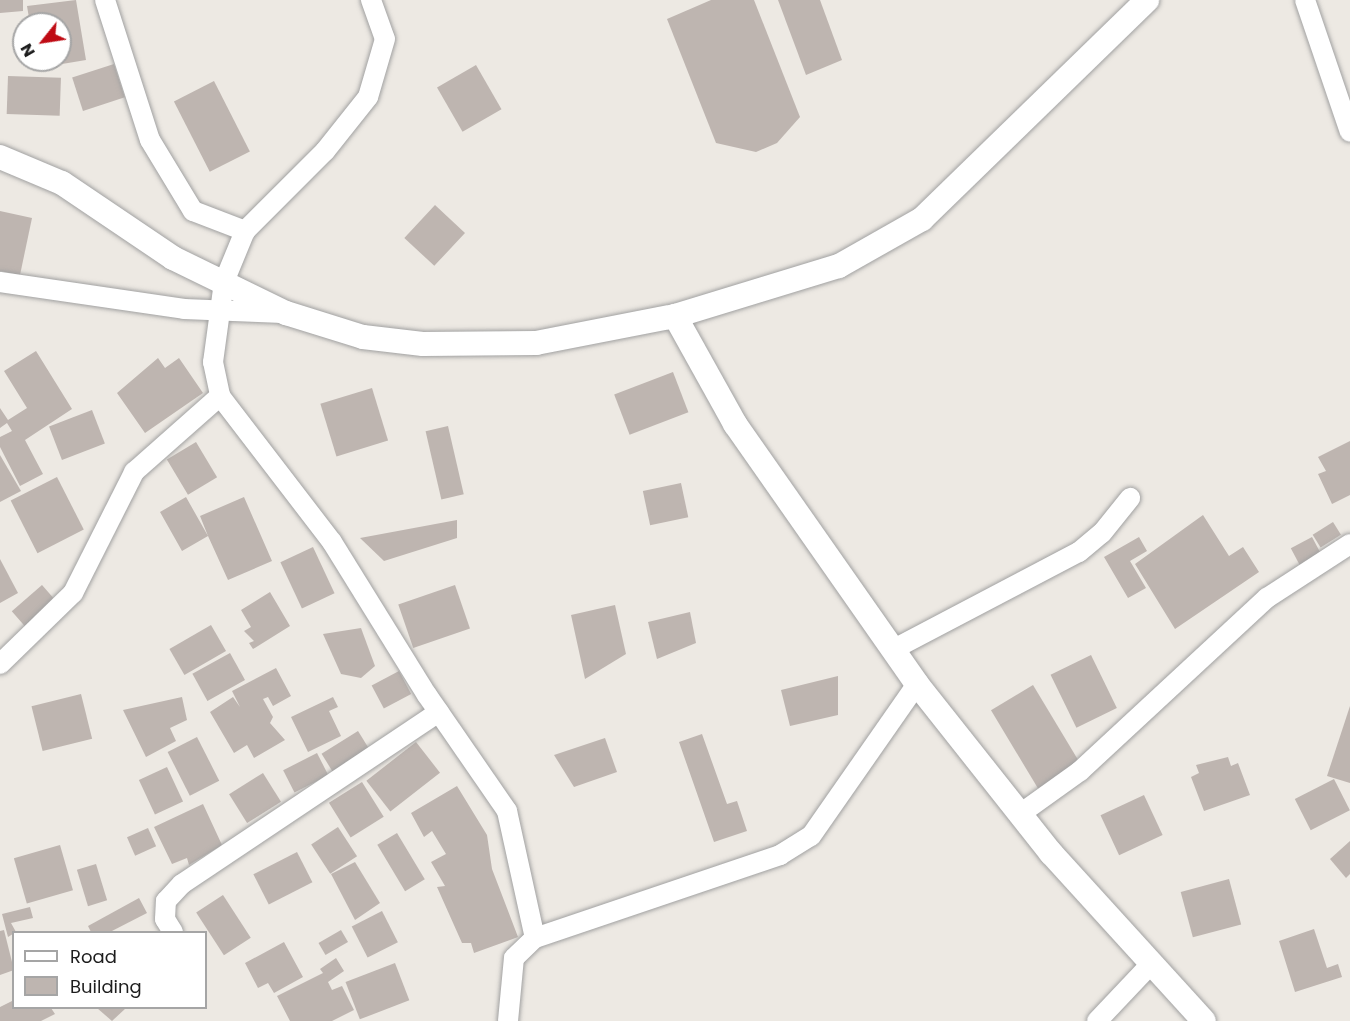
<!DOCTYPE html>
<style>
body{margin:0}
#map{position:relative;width:1350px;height:1021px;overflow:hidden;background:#ede9e3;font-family:Poppins,sans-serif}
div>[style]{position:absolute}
.building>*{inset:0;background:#beb5b0;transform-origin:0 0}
.roads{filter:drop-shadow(0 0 2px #a1a1a1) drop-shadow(0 0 2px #a1a1a1)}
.minor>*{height:20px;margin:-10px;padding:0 10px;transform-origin:10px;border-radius:10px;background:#fff}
.tertiary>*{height:24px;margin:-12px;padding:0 12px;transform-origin:12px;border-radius:12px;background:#fff}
span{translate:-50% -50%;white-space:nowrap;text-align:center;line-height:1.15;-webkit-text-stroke:4.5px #fff;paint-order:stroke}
.legend{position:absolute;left:12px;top:931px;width:195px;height:78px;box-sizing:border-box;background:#fff;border:2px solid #a5a5a5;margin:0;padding:8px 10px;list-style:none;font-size:18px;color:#1d1d1d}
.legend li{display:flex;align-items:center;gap:12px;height:30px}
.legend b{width:30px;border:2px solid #a5a5a5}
.north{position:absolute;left:12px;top:12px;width:60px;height:60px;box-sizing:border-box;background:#fff;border:2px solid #a5a5a5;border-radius:50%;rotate:240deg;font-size:16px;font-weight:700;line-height:24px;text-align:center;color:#1d1d1d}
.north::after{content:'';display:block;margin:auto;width:21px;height:27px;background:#bf0b14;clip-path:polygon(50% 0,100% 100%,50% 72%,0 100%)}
</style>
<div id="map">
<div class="building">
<i style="clip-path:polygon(0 0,23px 0,23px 11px,0 13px)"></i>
<i style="clip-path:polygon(76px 0,86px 60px,38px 68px,37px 60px,60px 60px,60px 24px,30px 24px,27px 6px)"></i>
<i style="clip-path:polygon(711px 0,754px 0,800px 117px,777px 143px,756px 152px,716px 143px,667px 19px)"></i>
<i style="clip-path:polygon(778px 0,820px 0,842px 60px,806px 75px)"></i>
<i style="left:114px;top:64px;width:35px;height:44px;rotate:72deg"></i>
<i style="left:476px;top:65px;width:51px;height:45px;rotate:60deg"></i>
<i style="left:8px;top:76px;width:53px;height:38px;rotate:2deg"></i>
<i style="left:214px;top:81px;width:79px;height:45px;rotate:63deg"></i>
<i style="left:435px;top:205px;width:41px;height:45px;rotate:43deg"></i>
<i style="clip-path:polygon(0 211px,32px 218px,20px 275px,0 271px)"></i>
<i style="clip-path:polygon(36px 351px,72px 409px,25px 440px,43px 474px,20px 486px,0 447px,0 437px,12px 431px,7px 423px,0 428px,0 408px,8px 420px,27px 408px,4px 371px)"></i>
<i style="clip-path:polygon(158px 358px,165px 368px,179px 358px,203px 393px,145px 433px,117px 393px)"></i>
<i style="left:673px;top:372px;width:43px;height:63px;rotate:69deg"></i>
<i style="left:372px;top:388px;width:55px;height:54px;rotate:73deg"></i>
<i style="left:92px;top:410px;width:36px;height:46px;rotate:69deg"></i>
<i style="left:448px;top:426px;width:70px;height:23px;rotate:77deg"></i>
<i style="clip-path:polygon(1350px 441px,1350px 495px,1332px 504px,1318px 474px,1326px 471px,1318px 457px)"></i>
<i style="left:196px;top:442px;width:41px;height:34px;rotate:59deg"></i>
<i style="clip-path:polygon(0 455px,21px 491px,0 502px)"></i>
<i style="left:57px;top:477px;width:59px;height:52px;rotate:63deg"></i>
<i style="left:681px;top:483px;width:35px;height:39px;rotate:78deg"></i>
<i style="clip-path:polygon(186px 497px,208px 536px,200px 516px,244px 497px,272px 561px,228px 580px,208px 536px,182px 551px,160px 512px)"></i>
<i style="clip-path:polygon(1203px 515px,1229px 556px,1243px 547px,1259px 572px,1175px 629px,1135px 564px)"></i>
<i style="clip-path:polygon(457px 520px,457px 538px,384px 561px,360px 538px)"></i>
<i style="left:1333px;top:522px;width:15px;height:24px;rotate:58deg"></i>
<i style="clip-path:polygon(1139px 537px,1147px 551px,1130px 561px,1146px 588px,1128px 598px,1104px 557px)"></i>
<i style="left:1312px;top:537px;width:19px;height:24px;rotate:62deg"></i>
<i style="left:313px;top:547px;width:51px;height:36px;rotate:65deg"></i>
<i style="clip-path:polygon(0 559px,18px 593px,0 603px)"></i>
<i style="left:42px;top:585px;width:20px;height:40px;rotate:49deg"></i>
<i style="left:455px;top:585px;width:46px;height:60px;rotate:71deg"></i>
<i style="clip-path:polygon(270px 592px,290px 626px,253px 649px,249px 643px,254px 641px,244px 631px,251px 627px,241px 610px)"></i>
<i style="clip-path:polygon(615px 605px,626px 654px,585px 679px,571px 615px)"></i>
<i style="clip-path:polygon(690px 612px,696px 643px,657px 659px,648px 622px)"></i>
<i style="left:211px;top:625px;width:30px;height:48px;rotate:60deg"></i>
<i style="clip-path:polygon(361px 628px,375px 666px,361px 678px,341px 674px,323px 634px)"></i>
<i style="left:230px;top:653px;width:31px;height:43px;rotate:61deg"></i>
<i style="left:1091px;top:655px;width:59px;height:45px;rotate:64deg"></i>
<i style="clip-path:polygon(276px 668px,291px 696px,273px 706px,268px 697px,263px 699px,273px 717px,270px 723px,285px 740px,254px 758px,247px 745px,234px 753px,210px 712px,233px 697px,240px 707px,232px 691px)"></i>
<i style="left:399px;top:671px;width:26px;height:31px;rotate:62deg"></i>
<i style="clip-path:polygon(838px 676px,838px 715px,790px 726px,781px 690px)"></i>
<i style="left:1033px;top:685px;width:92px;height:49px;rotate:59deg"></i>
<i style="left:81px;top:694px;width:46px;height:51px;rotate:76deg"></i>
<i style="clip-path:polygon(182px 697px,187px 720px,170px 728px,176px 741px,146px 757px,123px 710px)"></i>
<i style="clip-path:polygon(333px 697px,338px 707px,329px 711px,341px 736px,308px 752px,291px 717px)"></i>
<i style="clip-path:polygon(1350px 706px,1350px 783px,1327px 776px)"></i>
<i style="left:358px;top:731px;width:22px;height:43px;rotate:58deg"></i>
<i style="clip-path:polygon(702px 734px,727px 804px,737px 801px,747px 831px,714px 842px,679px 742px)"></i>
<i style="left:197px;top:737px;width:49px;height:33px;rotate:63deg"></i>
<i style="clip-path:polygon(605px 738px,617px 772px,574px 787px,554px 755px)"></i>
<i style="left:416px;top:742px;width:39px;height:63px;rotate:52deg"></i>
<i style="left:317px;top:753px;width:25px;height:38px;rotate:63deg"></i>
<i style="clip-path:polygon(1228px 757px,1231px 766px,1238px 763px,1250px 795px,1204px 811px,1191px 777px,1199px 773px,1196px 765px)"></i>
<i style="left:167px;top:767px;width:38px;height:31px;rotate:65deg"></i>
<i style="left:263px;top:773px;width:34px;height:40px;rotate:58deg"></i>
<i style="left:1334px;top:779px;width:35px;height:44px;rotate:63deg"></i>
<i style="left:362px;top:782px;width:41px;height:39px;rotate:58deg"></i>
<i style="clip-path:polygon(457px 786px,487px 835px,492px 869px,518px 937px,474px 953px,471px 943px,462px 943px,437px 887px,445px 886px,431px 862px,446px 854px,432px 831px,424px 837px,411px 813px)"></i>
<i style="left:1144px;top:795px;width:44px;height:48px;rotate:65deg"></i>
<i style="clip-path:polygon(203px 804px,222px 845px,189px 865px,187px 858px,172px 864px,154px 827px)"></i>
<i style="left:338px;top:827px;width:35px;height:32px;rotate:57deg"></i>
<i style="left:148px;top:828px;width:20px;height:23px;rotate:66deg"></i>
<i style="left:397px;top:833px;width:54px;height:23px;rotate:59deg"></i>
<i style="clip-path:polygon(1350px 841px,1350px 874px,1346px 878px,1330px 859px)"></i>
<i style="left:60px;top:845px;width:47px;height:48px;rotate:74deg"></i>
<i style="left:297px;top:852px;width:34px;height:49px;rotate:63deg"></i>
<i style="clip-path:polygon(355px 862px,380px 903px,355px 920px,331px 874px)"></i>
<i style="left:96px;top:864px;width:38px;height:20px;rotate:73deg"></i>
<i style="left:1229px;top:879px;width:47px;height:50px;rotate:75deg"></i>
<i style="left:223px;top:895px;width:51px;height:32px;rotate:57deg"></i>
<i style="clip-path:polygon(139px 898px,147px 913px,110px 932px,91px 932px,88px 926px)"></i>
<i style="clip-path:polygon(30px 907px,33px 918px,11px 923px,16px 932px,8px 937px,2px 914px)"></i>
<i style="left:382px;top:911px;width:35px;height:34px;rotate:63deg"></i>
<i style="clip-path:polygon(1314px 929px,1327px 968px,1338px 964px,1342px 977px,1295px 992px,1279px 941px)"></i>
<i style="clip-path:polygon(4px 930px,14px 970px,0 975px,0 931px)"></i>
<i style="left:341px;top:930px;width:14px;height:26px;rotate:60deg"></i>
<i style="clip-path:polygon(284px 942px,303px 977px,274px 993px,268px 983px,258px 988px,245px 963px)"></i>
<i style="clip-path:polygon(336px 958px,344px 971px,328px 982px,332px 990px,342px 986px,354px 1010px,332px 1021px,290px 1021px,277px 996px,323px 973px,320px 969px)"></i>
<i style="left:395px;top:963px;width:40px;height:53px;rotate:69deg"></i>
<i style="clip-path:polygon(14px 1000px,14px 1008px,51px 1008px,55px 1014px,41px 1021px,0 1021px,0 1007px)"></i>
<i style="clip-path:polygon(97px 1008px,126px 1008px,112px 1021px)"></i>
</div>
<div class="roads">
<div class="minor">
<i style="left:105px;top:0;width:147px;rotate:72.2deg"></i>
<i style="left:150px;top:140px;width:83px;rotate:58.8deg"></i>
<i style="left:193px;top:211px;width:56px;rotate:21deg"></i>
<i style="left:371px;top:0;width:41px;rotate:70.3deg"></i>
<i style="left:385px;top:39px;width:60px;rotate:106.3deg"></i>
<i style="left:368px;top:97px;width:69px;rotate:128.5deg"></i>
<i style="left:325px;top:151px;width:113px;rotate:135deg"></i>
<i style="left:245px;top:231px;width:55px;rotate:112.4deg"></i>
<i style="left:224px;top:282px;width:81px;rotate:97.8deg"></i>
<i style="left:213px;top:362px;width:35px;rotate:78deg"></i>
<i style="left:220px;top:396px;width:184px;rotate:52.5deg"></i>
<i style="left:332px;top:542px;width:180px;rotate:58.2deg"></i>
<i style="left:427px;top:695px;width:141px;rotate:55.4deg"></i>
<i style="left:507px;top:811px;width:130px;rotate:77.6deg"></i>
<i style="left:1305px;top:0;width:139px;rotate:71.2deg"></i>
<i style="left:0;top:282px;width:186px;rotate:8.3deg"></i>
<i style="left:184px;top:309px;width:99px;rotate:2.3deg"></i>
<i style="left:892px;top:650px;width:211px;rotate:-27.7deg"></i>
<i style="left:1079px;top:552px;width:30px;rotate:-40deg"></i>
<i style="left:1102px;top:533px;width:45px;rotate:-51.3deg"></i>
<i style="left:0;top:664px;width:102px;rotate:-44.2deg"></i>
<i style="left:73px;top:593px;width:136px;rotate:-63.2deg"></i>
<i style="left:134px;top:472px;width:115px;rotate:-41.5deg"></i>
<i style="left:1020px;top:814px;width:74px;rotate:-35.6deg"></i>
<i style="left:1080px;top:771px;width:255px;rotate:-42.8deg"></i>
<i style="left:1267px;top:598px;width:99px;rotate:-33deg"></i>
<i style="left:173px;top:932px;width:15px;rotate:-122deg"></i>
<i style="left:165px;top:919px;width:18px;rotate:-87deg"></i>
<i style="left:166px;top:901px;width:23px;rotate:-47deg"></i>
<i style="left:182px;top:884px;width:309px;rotate:-33.8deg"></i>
<i style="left:508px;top:1021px;width:63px;rotate:-84.6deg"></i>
<i style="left:514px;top:958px;width:29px;rotate:-44deg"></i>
<i style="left:535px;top:938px;width:259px;rotate:-18.7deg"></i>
<i style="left:780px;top:855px;width:36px;rotate:-32deg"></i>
<i style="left:811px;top:836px;width:185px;rotate:-55.1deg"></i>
<i style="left:1097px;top:1021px;width:77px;rotate:-46.6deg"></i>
</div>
<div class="tertiary">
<i style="left:0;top:157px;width:67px;rotate:22.8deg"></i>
<i style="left:62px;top:183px;width:134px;rotate:34deg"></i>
<i style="left:173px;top:258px;width:126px;rotate:26deg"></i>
<i style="left:286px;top:313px;width:81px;rotate:17.3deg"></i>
<i style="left:363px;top:337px;width:60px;rotate:6.7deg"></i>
<i style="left:423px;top:344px;width:113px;rotate:-0.5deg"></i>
<i style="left:536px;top:343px;width:142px;rotate:-11deg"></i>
<i style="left:675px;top:316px;width:171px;rotate:-17deg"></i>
<i style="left:839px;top:266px;width:95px;rotate:-29.5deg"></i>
<i style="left:922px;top:219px;width:314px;rotate:-44.2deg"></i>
<i style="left:675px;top:316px;width:124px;rotate:60.9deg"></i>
<i style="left:735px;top:424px;width:317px;rotate:55deg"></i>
<i style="left:917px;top:684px;width:216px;rotate:51.6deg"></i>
<i style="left:1051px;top:853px;width:227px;rotate:47.7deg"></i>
</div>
</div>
<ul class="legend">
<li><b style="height:8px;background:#fff"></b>Road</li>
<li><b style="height:16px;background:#beb5b0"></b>Building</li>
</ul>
<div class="north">N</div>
</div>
